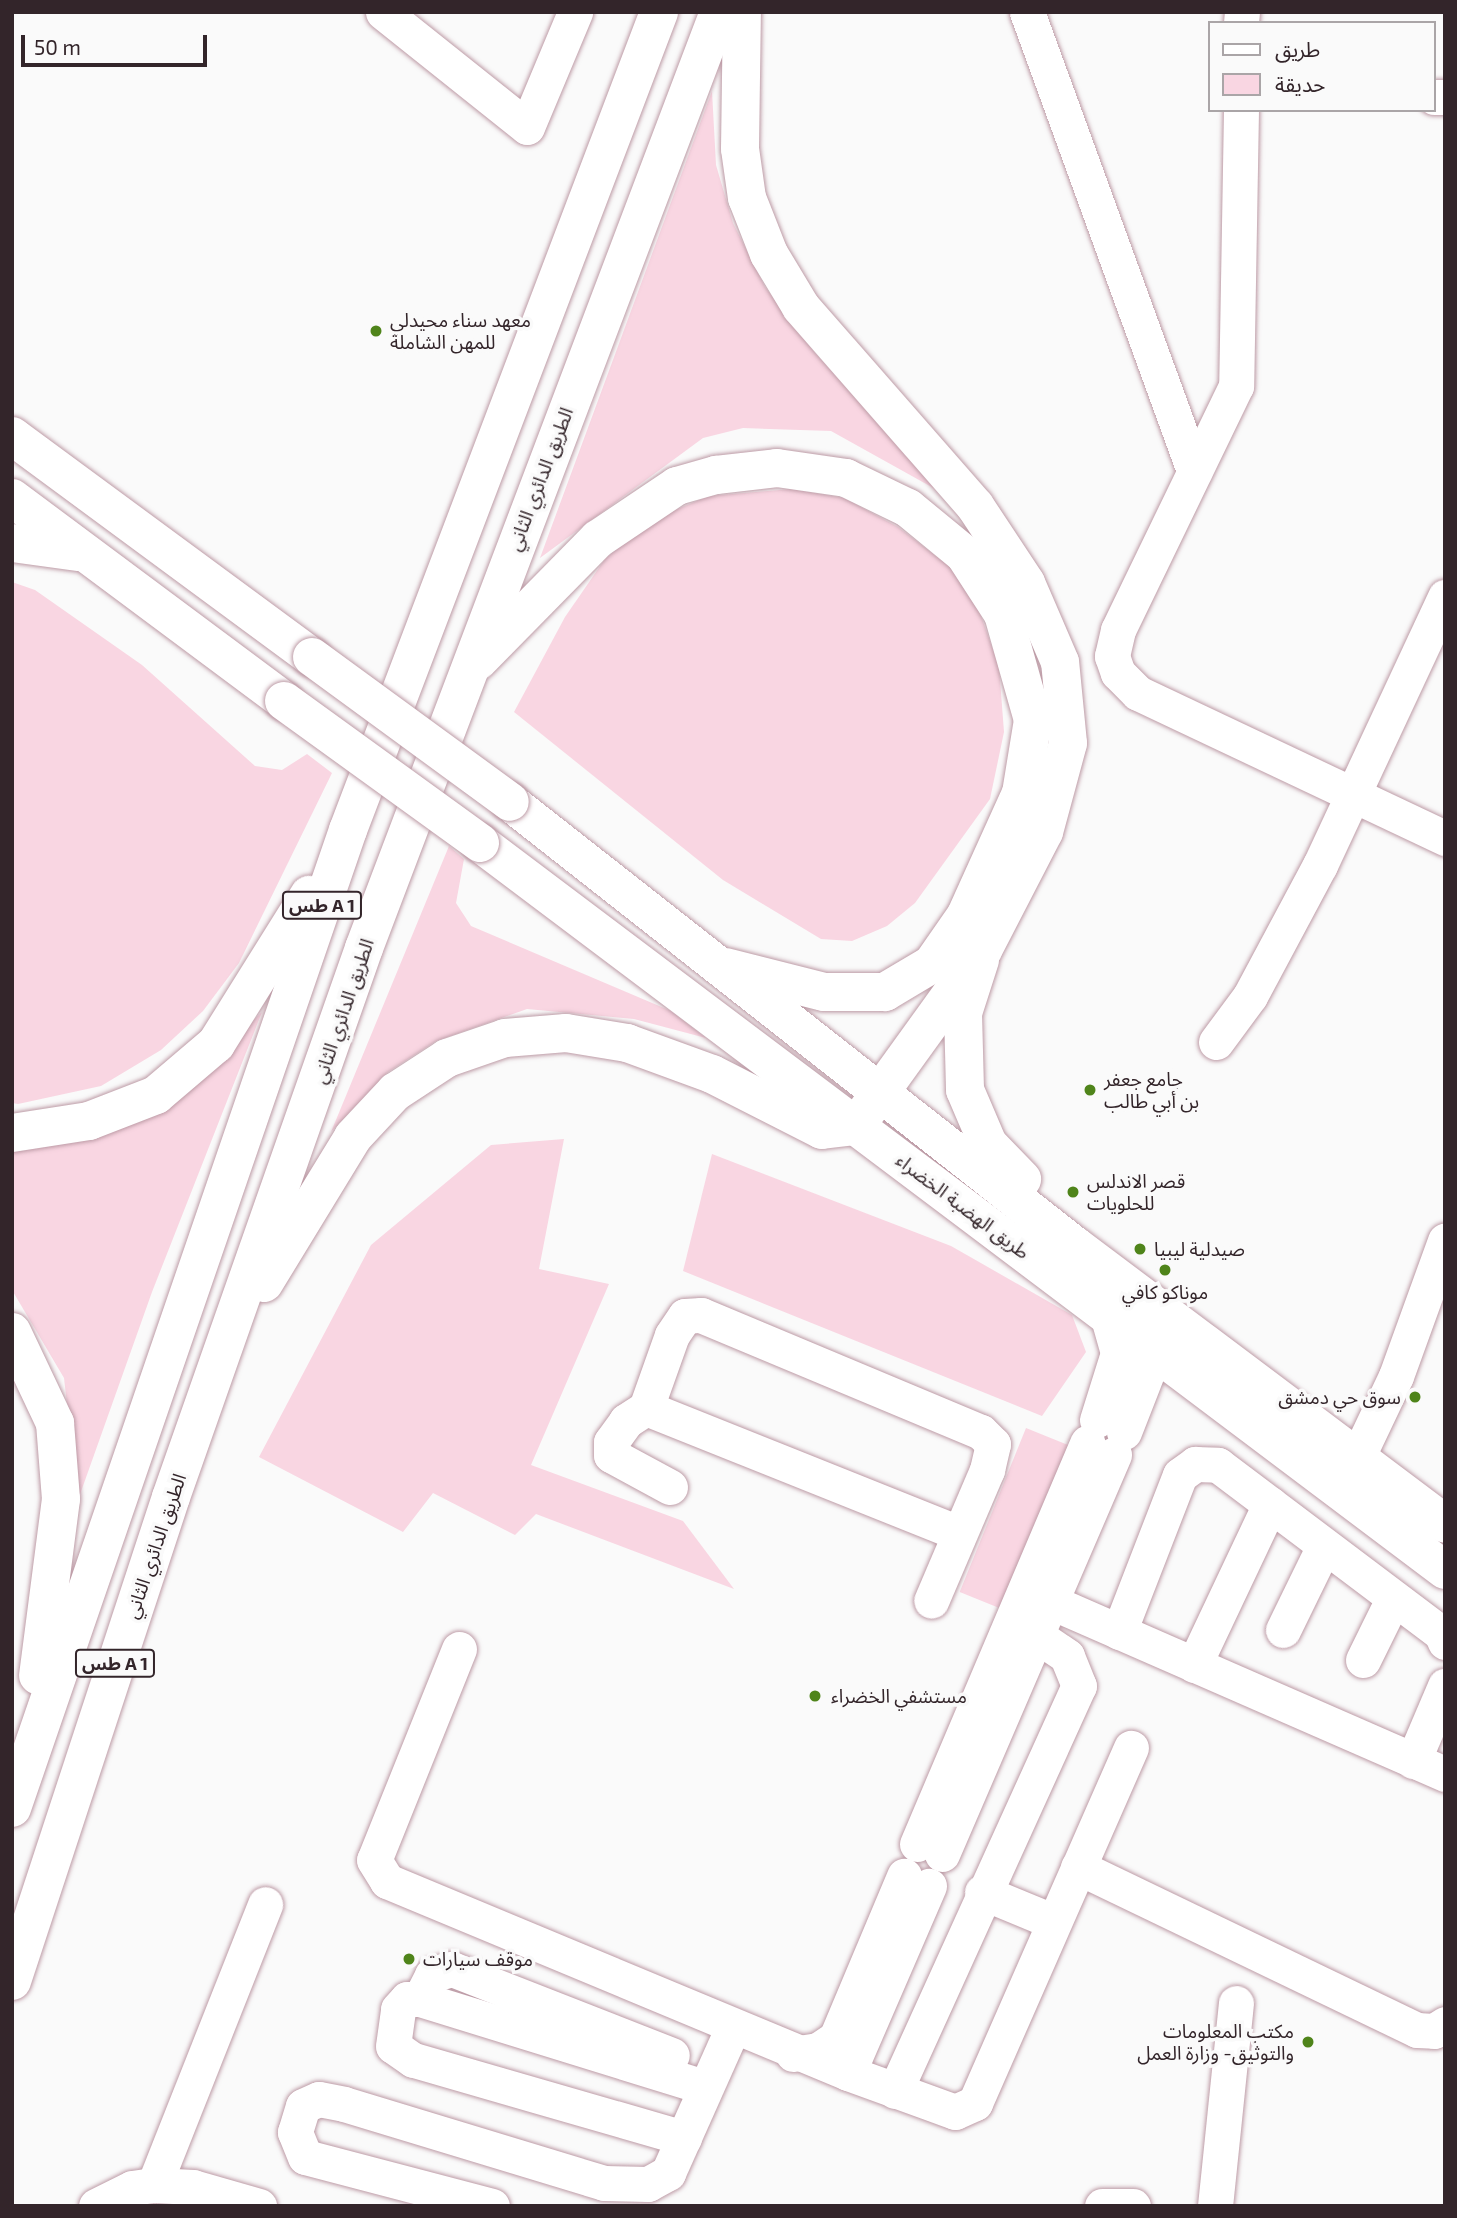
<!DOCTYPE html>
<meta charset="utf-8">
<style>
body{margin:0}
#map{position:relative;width:1457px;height:2218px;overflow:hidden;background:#fafafa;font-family:"Exo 2","Noto Sans Arabic",sans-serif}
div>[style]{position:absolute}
.green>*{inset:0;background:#f9d6e2;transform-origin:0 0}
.roads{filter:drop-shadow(0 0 2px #bd9ba6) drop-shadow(0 0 2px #bd9ba6)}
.minor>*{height:35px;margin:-17.5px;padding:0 17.5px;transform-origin:17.5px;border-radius:17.5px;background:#fff}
.major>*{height:38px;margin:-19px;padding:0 19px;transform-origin:19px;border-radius:19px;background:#fff}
.highway>*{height:38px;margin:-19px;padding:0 19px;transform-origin:19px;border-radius:19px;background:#fff}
.bridges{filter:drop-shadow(0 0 2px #bd9ba6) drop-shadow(0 0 2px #bd9ba6)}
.major-bridge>*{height:38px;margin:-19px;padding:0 19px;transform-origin:19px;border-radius:19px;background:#fff}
.dots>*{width:19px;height:19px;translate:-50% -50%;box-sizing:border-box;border:4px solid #fafafa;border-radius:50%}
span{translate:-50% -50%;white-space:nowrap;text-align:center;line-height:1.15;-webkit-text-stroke:7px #fafafa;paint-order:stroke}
.shield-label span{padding:2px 5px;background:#fafafa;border:2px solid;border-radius:5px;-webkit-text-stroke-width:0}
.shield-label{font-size:18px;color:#33252a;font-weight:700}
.poi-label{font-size:19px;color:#33252a}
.left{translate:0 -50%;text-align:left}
.right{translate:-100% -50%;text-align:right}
.street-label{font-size:19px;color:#33252a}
.frame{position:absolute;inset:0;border:14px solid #33252a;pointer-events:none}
.legend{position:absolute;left:1208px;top:21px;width:228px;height:91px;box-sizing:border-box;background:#fafafa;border:2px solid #aaa5a7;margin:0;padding:9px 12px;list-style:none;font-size:21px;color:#33252a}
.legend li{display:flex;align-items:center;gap:14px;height:35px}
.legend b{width:35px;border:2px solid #aaa5a7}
.scale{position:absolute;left:21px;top:35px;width:186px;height:32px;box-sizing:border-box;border:4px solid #33252a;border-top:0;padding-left:9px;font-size:21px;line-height:24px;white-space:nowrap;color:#33252a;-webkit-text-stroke:5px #fafafa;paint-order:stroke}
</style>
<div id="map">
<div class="green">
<i style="clip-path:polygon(712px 91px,716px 165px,733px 223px,765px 287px,815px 353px,946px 495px,831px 431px,743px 428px,703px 438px,540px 558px)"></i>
<i style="clip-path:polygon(791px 489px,844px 498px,898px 527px,950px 567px,980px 613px,999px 667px,1004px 732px,990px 799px,915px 903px,887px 926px,852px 941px,821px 939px,723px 880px,514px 712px,565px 617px,605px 559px,651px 520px,709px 496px)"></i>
<i style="clip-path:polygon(12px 582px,35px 590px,142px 665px,255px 766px,282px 770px,307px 754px,332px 773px,239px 963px,203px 1011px,161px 1050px,101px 1086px,18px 1104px,12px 1103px)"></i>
<i style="clip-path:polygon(449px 846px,464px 859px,456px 903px,471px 926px,671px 1011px,706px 1038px,634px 1019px,527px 1009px,436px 1041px,388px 1072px,331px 1132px)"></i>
<i style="clip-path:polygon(262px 1012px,152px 1292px,78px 1500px,64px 1378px,12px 1290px,12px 1141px,191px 1080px)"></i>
<i style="clip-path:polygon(564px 1139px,539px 1269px,609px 1284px,531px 1465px,683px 1521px,734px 1589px,536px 1514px,515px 1535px,433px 1493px,403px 1532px,259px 1457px,371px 1245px,491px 1145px)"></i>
<i style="clip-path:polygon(712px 1154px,951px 1246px,1072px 1315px,1086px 1352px,1042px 1416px,683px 1271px)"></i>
<i style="left:1026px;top:1428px;width:50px;height:177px;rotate:22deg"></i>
</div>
<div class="roads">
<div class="minor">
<i style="left:383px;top:12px;width:184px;rotate:38.6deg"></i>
<i style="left:527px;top:127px;width:125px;rotate:-67.3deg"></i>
<i style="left:1027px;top:12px;width:489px;rotate:70deg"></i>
<i style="left:1241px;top:23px;width:11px;rotate:-85deg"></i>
<i style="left:1434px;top:97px;width:11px"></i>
<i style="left:1241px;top:110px;width:276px;rotate:91deg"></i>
<i style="left:1236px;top:386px;width:271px;rotate:115.8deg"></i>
<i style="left:1118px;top:630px;width:27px;rotate:103deg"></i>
<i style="left:1112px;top:656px;width:18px;rotate:71deg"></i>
<i style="left:1118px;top:673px;width:28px;rotate:45deg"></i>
<i style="left:1138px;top:693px;width:340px;rotate:25.3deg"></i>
<i style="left:1216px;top:1042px;width:57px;rotate:-53.5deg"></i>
<i style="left:1250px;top:996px;width:149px;rotate:-61.9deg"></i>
<i style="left:1320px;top:865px;width:296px;rotate:-65deg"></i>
<i style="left:646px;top:1408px;width:77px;rotate:-70.4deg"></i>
<i style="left:672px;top:1335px;width:23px;rotate:-56deg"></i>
<i style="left:685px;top:1316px;width:16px;rotate:-4deg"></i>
<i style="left:701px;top:1315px;width:303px;rotate:22.7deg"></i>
<i style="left:981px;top:1432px;width:17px;rotate:45deg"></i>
<i style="left:993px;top:1444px;width:27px;rotate:103deg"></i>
<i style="left:987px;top:1470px;width:142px;rotate:113.1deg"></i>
<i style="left:1097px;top:1420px;width:70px;rotate:-72.6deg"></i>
<i style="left:1118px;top:1353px;width:41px;rotate:-105.8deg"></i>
<i style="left:1124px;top:1432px;width:113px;rotate:-68.7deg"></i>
<i style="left:1359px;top:1454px;width:86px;rotate:-64.6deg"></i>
<i style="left:1396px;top:1376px;width:144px;rotate:-70.1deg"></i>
<i style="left:670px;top:1487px;width:67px;rotate:-151.5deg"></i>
<i style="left:611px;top:1455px;width:13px;rotate:-90deg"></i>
<i style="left:611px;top:1442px;width:26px;rotate:-54deg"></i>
<i style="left:626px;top:1421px;width:24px;rotate:-33deg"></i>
<i style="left:646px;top:1408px;width:336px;rotate:21.8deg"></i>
<i style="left:1049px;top:1601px;width:432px;rotate:23.6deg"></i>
<i style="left:1283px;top:1630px;width:91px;rotate:-64deg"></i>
<i style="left:1119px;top:1632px;width:168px;rotate:-68.8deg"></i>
<i style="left:1180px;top:1475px;width:19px;rotate:-36deg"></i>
<i style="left:1195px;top:1464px;width:23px;rotate:2deg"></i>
<i style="left:1218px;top:1465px;width:279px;rotate:37deg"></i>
<i style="left:1441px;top:1633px;width:10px;rotate:66deg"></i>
<i style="left:459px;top:1649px;width:227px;rotate:111.9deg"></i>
<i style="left:374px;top:1860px;width:25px;rotate:58deg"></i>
<i style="left:387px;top:1881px;width:499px;rotate:22.6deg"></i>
<i style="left:848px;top:2073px;width:204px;rotate:-66.6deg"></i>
<i style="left:1363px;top:1660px;width:68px;rotate:-63.8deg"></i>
<i style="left:1194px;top:1665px;width:178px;rotate:-64.7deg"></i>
<i style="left:1413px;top:1761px;width:82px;rotate:-66.9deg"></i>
<i style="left:917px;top:1844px;width:436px;rotate:-67deg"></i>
<i style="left:942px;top:1854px;width:435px;rotate:-66.7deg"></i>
<i style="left:1078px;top:1867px;width:376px;rotate:25.7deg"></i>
<i style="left:1417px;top:2030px;width:17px;rotate:3deg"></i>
<i style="left:1434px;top:2031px;width:13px;rotate:-32deg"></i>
<i style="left:982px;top:1892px;width:76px;rotate:22.5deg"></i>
<i style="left:420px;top:1999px;width:27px;rotate:-63deg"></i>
<i style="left:432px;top:1975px;width:21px;rotate:-17deg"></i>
<i style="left:452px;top:1969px;width:236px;rotate:21.4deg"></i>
<i style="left:793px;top:2054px;width:25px;rotate:-9deg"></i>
<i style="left:818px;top:2050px;width:22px;rotate:-34deg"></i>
<i style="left:836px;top:2038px;width:176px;rotate:-67.2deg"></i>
<i style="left:848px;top:2073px;width:114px;rotate:20deg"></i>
<i style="left:955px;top:2112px;width:22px;rotate:-24deg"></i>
<i style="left:975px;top:2103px;width:388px;rotate:-66.3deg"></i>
<i style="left:895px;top:2091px;width:445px;rotate:-65.6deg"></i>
<i style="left:1079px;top:1686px;width:32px;rotate:-112deg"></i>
<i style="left:1067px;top:1656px;width:37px;rotate:-146deg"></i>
<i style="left:684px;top:2138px;width:282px;rotate:-163.9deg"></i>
<i style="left:413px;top:2060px;width:24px;rotate:-145deg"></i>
<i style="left:393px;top:2046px;width:37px;rotate:-82deg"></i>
<i style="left:398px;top:2009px;width:13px;rotate:-48deg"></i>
<i style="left:407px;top:1999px;width:13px"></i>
<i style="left:420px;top:1999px;width:298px;rotate:17.2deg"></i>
<i style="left:154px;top:2185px;width:302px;rotate:-68.4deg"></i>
<i style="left:96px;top:2206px;width:40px;rotate:-26.6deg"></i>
<i style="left:132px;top:2188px;width:22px;rotate:-8deg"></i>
<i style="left:154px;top:2185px;width:39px;rotate:3deg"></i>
<i style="left:193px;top:2187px;width:69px;rotate:16.1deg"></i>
<i style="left:492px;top:2206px;width:193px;rotate:-165.3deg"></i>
<i style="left:305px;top:2157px;width:27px;rotate:-112deg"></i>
<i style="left:295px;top:2132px;width:27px;rotate:-73deg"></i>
<i style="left:303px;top:2106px;width:17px;rotate:-24deg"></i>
<i style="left:319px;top:2099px;width:25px;rotate:11deg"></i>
<i style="left:344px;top:2104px;width:272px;rotate:16.9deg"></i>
<i style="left:604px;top:2183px;width:44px;rotate:1.3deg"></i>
<i style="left:648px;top:2184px;width:23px;rotate:-29deg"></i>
<i style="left:668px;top:2173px;width:160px;rotate:-66deg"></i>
<i style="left:1102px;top:2206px;width:31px"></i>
<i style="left:1215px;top:2206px;width:204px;rotate:-84.1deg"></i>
</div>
<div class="major">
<i style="left:12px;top:436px;width:373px;rotate:36.4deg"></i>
<i style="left:12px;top:498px;width:339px;rotate:36.7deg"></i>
<i style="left:12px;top:543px;width:68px;rotate:7.7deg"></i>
<i style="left:510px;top:802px;width:717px;rotate:38.15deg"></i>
<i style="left:1074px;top:1245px;width:464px;rotate:36.9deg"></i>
<i style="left:480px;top:843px;width:1208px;rotate:36.99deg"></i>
<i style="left:980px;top:960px;width:56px;rotate:107.8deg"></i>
<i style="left:963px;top:1013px;width:77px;rotate:88.5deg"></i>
<i style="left:965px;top:1090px;width:59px;rotate:66.9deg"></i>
<i style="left:988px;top:1144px;width:49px;rotate:45.8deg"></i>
</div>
<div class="highway">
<i style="left:12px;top:440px;width:3px;rotate:-45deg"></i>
<i style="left:478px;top:661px;width:171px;rotate:-45.5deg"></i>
<i style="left:598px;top:539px;width:95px;rotate:-33.9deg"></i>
<i style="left:677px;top:486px;width:41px;rotate:-15.8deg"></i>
<i style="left:716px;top:475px;width:61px;rotate:-6.5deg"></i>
<i style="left:777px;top:468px;width:70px;rotate:8.2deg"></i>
<i style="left:846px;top:478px;width:69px;rotate:25.8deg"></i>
<i style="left:908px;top:508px;width:72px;rotate:39.4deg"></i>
<i style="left:964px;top:554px;width:72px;rotate:57deg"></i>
<i style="left:1003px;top:614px;width:110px;rotate:74.2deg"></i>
<i style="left:1033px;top:720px;width:74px;rotate:99.3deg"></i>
<i style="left:1021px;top:793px;width:134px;rotate:114.3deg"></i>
<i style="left:966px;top:915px;width:60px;rotate:124.8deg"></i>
<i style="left:932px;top:964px;width:55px;rotate:149.2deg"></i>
<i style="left:885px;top:992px;width:61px;rotate:180deg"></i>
<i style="left:824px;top:992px;width:102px;rotate:-165.8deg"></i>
<i style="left:12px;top:1133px;width:78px;rotate:-8.9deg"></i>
<i style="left:89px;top:1121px;width:72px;rotate:-21.2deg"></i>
<i style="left:156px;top:1095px;width:79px;rotate:-40.4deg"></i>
<i style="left:216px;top:1044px;width:176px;rotate:-58deg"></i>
<i style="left:264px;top:1283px;width:171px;rotate:-58.6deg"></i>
<i style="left:353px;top:1137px;width:62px;rotate:-47deg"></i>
<i style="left:395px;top:1092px;width:62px;rotate:-33.2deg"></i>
<i style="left:447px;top:1058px;width:61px;rotate:-19deg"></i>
<i style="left:505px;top:1038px;width:61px;rotate:-4.7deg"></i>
<i style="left:566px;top:1033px;width:62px;rotate:9.3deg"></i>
<i style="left:627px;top:1043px;width:90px;rotate:20deg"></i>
<i style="left:712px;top:1074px;width:123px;rotate:27deg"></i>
<i style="left:822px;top:1130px;width:34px;rotate:-7deg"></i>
<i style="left:856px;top:1126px;width:217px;rotate:-54.2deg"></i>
<i style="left:983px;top:950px;width:133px;rotate:-62.7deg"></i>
<i style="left:1044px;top:832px;width:92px;rotate:-74.9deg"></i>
<i style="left:1068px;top:743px;width:81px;rotate:-95.6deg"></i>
<i style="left:1060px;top:662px;width:86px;rotate:-113.3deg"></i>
<i style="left:1026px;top:583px;width:92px;rotate:-123.5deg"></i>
<i style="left:975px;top:506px;width:264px;rotate:-131.2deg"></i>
<i style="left:801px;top:307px;width:62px;rotate:-121.1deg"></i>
<i style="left:769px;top:254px;width:60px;rotate:-111.4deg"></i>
<i style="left:747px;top:198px;width:49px;rotate:-98.1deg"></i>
<i style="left:740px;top:149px;width:137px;rotate:-89.2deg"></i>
<i style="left:12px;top:1332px;width:101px;rotate:64.7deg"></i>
<i style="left:55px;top:1423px;width:76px;rotate:85.5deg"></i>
<i style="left:61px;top:1499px;width:178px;rotate:97.4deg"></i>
<i style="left:12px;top:1808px;width:1034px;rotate:-71.04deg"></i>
<i style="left:348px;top:830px;width:875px;rotate:-69.18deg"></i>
<i style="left:12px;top:1981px;width:509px;rotate:-71.81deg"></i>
<i style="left:171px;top:1497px;width:582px;rotate:-70.63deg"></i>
<i style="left:364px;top:948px;width:1001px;rotate:-69.23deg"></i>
</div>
</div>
<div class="bridges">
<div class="major-bridge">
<i style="left:312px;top:657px;width:245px;rotate:36.2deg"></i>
<i style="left:284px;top:701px;width:242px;rotate:35.9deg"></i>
</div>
</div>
<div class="dots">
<i style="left:376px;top:331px;background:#4f841a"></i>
<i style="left:1090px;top:1090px;background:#4f841a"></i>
<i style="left:1073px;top:1192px;background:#4f841a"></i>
<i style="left:1140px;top:1249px;background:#4f841a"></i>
<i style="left:1165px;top:1270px;background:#4f841a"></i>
<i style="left:1415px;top:1397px;background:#4f841a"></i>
<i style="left:815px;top:1696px;background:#4f841a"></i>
<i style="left:409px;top:1959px;background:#4f841a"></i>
<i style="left:1308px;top:2042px;background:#4f841a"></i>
</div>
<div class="shield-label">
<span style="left:322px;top:905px">طس A 1</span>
<span style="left:115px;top:1663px">طس A 1</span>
</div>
<div class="poi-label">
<span class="left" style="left:390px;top:331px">معهد سناء محيدلي<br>للمهن الشاملة</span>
<span class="left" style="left:1104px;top:1090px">جامع جعفر<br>بن أبي طالب</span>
<span class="left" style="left:1087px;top:1192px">قصر الاندلس<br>للحلويات</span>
<span class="left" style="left:1154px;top:1249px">صيدلية ليبيا</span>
<span style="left:1165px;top:1292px">موناكو كافي</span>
<span class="right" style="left:1401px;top:1397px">سوق حي دمشق</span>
<span class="left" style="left:831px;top:1696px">مستشفي الخضراء</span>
<span class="left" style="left:423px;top:1959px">موقف سيارات</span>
<span class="right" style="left:1294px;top:2042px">مكتب المعلومات<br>والتوثيق- وزارة العمل</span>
</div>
<div class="street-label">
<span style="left:540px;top:479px;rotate:-69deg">الطريق الدائري الثاني</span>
<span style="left:343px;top:1011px;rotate:-71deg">الطريق الدائري الثاني</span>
<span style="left:963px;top:1206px;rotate:37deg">طريق الهضبة الخضراء</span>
<span style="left:155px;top:1546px;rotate:-71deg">الطريق الدائري الثاني</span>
</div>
<div class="frame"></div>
<ul class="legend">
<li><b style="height:9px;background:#fff"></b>طريق</li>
<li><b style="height:19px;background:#f9d6e2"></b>حديقة</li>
</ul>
<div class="scale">50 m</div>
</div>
